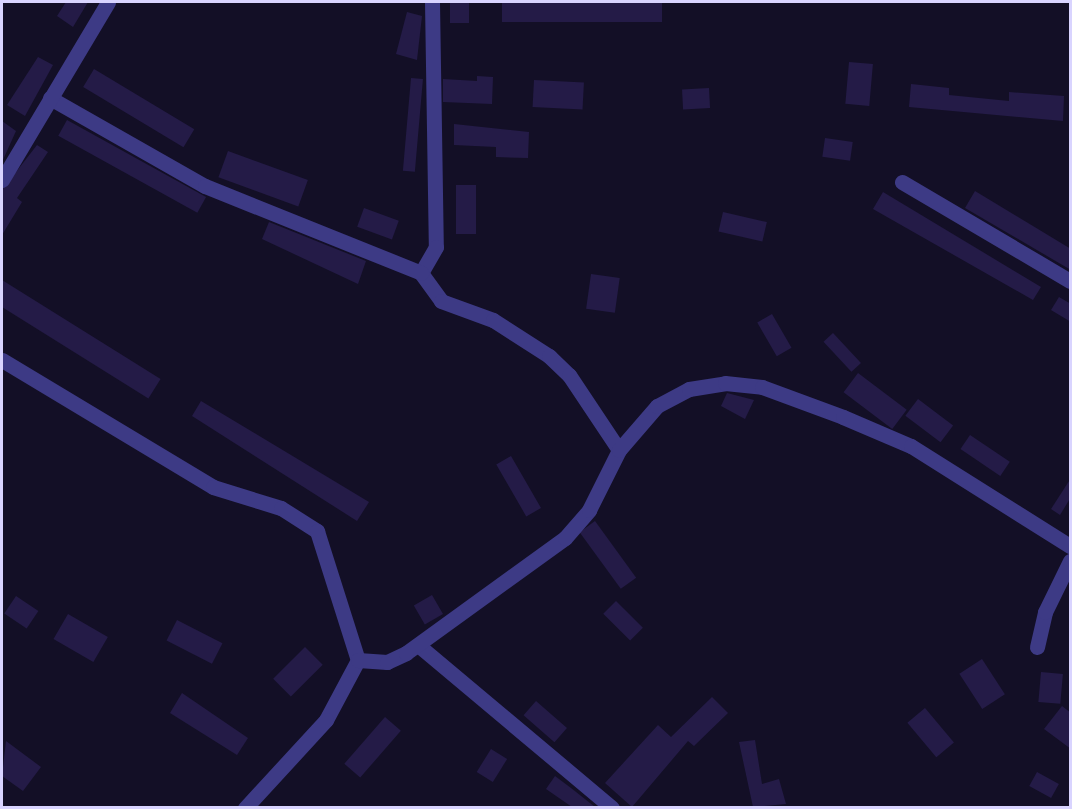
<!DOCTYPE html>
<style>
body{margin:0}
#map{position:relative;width:1072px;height:809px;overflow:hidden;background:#130f26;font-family:"Roboto Condensed",sans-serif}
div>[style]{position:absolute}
.building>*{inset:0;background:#241b47;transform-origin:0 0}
.minor>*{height:15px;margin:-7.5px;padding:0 7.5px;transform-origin:7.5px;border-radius:7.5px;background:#3d3a85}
span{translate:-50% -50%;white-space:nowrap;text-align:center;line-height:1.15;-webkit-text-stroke:5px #130f26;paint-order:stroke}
.frame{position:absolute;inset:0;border:3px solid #d9d4ff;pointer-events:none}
</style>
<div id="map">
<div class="building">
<i style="clip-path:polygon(66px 2px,88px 2px,73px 27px,57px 16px)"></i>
<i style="left:450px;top:2px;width:19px;height:21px"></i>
<i style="left:502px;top:2px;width:160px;height:20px"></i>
<i style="clip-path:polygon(407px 12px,422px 16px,417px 60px,396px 54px)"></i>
<i style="clip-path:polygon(38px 57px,53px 65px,25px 116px,7px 105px)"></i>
<i style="left:849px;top:62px;width:24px;height:42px;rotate:5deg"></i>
<i style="left:94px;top:69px;width:117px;height:21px;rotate:31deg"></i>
<i style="clip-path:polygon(477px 76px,493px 77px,492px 104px,443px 102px,443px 79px,477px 81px)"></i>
<i style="left:411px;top:78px;width:12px;height:93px;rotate:5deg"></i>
<i style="left:534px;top:80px;width:50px;height:27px;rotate:3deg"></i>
<i style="clip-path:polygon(911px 84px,949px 88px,949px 95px,1009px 101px,1009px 92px,1064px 96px,1063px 121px,909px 107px)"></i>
<i style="left:709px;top:88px;width:20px;height:27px;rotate:87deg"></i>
<i style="left:67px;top:120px;width:159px;height:18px;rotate:29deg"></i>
<i style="clip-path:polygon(2px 121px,16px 131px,2px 162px)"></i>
<i style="clip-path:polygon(454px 124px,529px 132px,528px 158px,496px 157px,496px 147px,454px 145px)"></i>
<i style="left:825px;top:138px;width:28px;height:19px;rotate:8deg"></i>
<i style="clip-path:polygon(37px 145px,48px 152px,17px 198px,22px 202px,2px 235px,2px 190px)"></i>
<i style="left:228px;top:151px;width:85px;height:28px;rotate:20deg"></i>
<i style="left:456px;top:185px;width:20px;height:49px"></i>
<i style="clip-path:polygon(975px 191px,1071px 249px,1071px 270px,965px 208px)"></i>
<i style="clip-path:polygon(883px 192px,1041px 287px,1033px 300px,873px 209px)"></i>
<i style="left:364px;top:208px;width:37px;height:20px;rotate:20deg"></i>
<i style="left:723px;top:212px;width:45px;height:20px;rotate:13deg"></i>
<i style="clip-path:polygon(269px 222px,366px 261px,358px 284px,262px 239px)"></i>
<i style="left:591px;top:274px;width:29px;height:35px;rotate:8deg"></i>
<i style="left:2px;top:280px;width:187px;height:23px;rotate:32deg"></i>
<i style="clip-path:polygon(1059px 297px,1071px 304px,1071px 322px,1051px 310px)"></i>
<i style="left:772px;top:314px;width:39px;height:17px;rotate:60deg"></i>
<i style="left:833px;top:333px;width:41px;height:13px;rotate:47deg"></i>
<i style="left:858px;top:373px;width:61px;height:24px;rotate:37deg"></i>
<i style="clip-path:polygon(727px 393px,754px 400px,745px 419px,721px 406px)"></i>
<i style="left:918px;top:399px;width:44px;height:21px;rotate:37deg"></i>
<i style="clip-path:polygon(201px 401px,369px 502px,357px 521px,192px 416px)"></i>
<i style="left:970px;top:435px;width:48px;height:17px;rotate:34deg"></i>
<i style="left:511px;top:456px;width:60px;height:17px;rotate:60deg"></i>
<i style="clip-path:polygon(1071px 478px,1071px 497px,1060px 515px,1051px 509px)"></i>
<i style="left:595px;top:521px;width:70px;height:19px;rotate:54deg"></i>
<i style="left:432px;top:595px;width:22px;height:21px;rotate:60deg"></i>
<i style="left:16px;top:596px;width:27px;height:21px;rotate:34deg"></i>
<i style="left:616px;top:601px;width:38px;height:18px;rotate:45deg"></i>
<i style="left:68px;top:614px;width:46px;height:29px;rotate:30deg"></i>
<i style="left:177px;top:620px;width:51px;height:23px;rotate:27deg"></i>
<i style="left:305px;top:647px;width:25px;height:45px;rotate:45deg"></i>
<i style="left:982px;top:659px;width:42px;height:27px;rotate:57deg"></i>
<i style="left:1041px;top:672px;width:22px;height:30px;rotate:5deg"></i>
<i style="clip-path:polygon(182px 693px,248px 738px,237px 755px,170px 713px)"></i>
<i style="clip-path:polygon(712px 697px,728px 713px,694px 746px,688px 741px,632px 807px,605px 783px,658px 725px,671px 737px)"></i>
<i style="left:536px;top:701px;width:41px;height:19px;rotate:41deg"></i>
<i style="clip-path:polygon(1062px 706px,1071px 713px,1071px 749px,1044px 729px)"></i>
<i style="left:925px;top:708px;width:45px;height:23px;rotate:50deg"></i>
<i style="left:385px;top:717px;width:21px;height:62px;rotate:41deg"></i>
<i style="clip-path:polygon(755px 740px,762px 784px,779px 779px,786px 804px,753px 807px,739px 742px)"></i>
<i style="clip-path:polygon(6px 741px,41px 767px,23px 791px,2px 776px)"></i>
<i style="left:491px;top:749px;width:19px;height:27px;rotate:32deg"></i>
<i style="left:1037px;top:772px;width:25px;height:16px;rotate:29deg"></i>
<i style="clip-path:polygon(555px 776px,571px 788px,595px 807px,572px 807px,546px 789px)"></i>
</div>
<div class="minor">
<i style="left:432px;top:2px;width:245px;rotate:89.1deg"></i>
<i style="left:436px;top:247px;width:30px;rotate:120deg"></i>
<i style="left:421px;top:273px;width:34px;rotate:54deg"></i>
<i style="left:441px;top:301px;width:55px;rotate:20.1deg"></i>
<i style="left:493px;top:320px;width:67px;rotate:32.7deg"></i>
<i style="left:549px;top:356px;width:28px;rotate:44deg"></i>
<i style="left:569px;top:375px;width:90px;rotate:56.3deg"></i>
<i style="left:50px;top:98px;width:178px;rotate:29.6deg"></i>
<i style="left:205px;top:186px;width:233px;rotate:21.9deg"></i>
<i style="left:2px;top:180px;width:207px;rotate:-59.2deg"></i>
<i style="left:902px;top:182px;width:195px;rotate:30.5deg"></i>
<i style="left:2px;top:360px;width:246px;rotate:31deg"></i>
<i style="left:213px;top:487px;width:71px;rotate:17.2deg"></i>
<i style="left:281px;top:508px;width:43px;rotate:32.6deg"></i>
<i style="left:317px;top:531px;width:135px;rotate:72.4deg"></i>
<i style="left:358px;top:660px;width:68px;rotate:118.1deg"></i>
<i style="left:326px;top:720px;width:120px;rotate:132.6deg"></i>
<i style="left:418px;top:645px;width:253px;rotate:40deg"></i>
<i style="left:1037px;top:647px;width:36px;rotate:-77deg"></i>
<i style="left:1045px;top:612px;width:57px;rotate:-63.9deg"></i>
<i style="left:358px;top:660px;width:29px;rotate:4deg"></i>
<i style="left:387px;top:662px;width:21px;rotate:-25deg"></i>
<i style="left:406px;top:653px;width:196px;rotate:-35.9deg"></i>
<i style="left:565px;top:538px;width:37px;rotate:-49deg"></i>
<i style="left:589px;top:510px;width:67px;rotate:-63.4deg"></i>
<i style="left:619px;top:450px;width:58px;rotate:-49.2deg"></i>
<i style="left:657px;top:406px;width:36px;rotate:-28deg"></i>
<i style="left:689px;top:389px;width:36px;rotate:-9deg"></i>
<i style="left:725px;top:383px;width:37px;rotate:6deg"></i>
<i style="left:762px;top:387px;width:86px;rotate:20.3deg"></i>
<i style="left:843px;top:417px;width:74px;rotate:23.1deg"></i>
<i style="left:911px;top:446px;width:188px;rotate:32.2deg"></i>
</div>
<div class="frame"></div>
</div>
